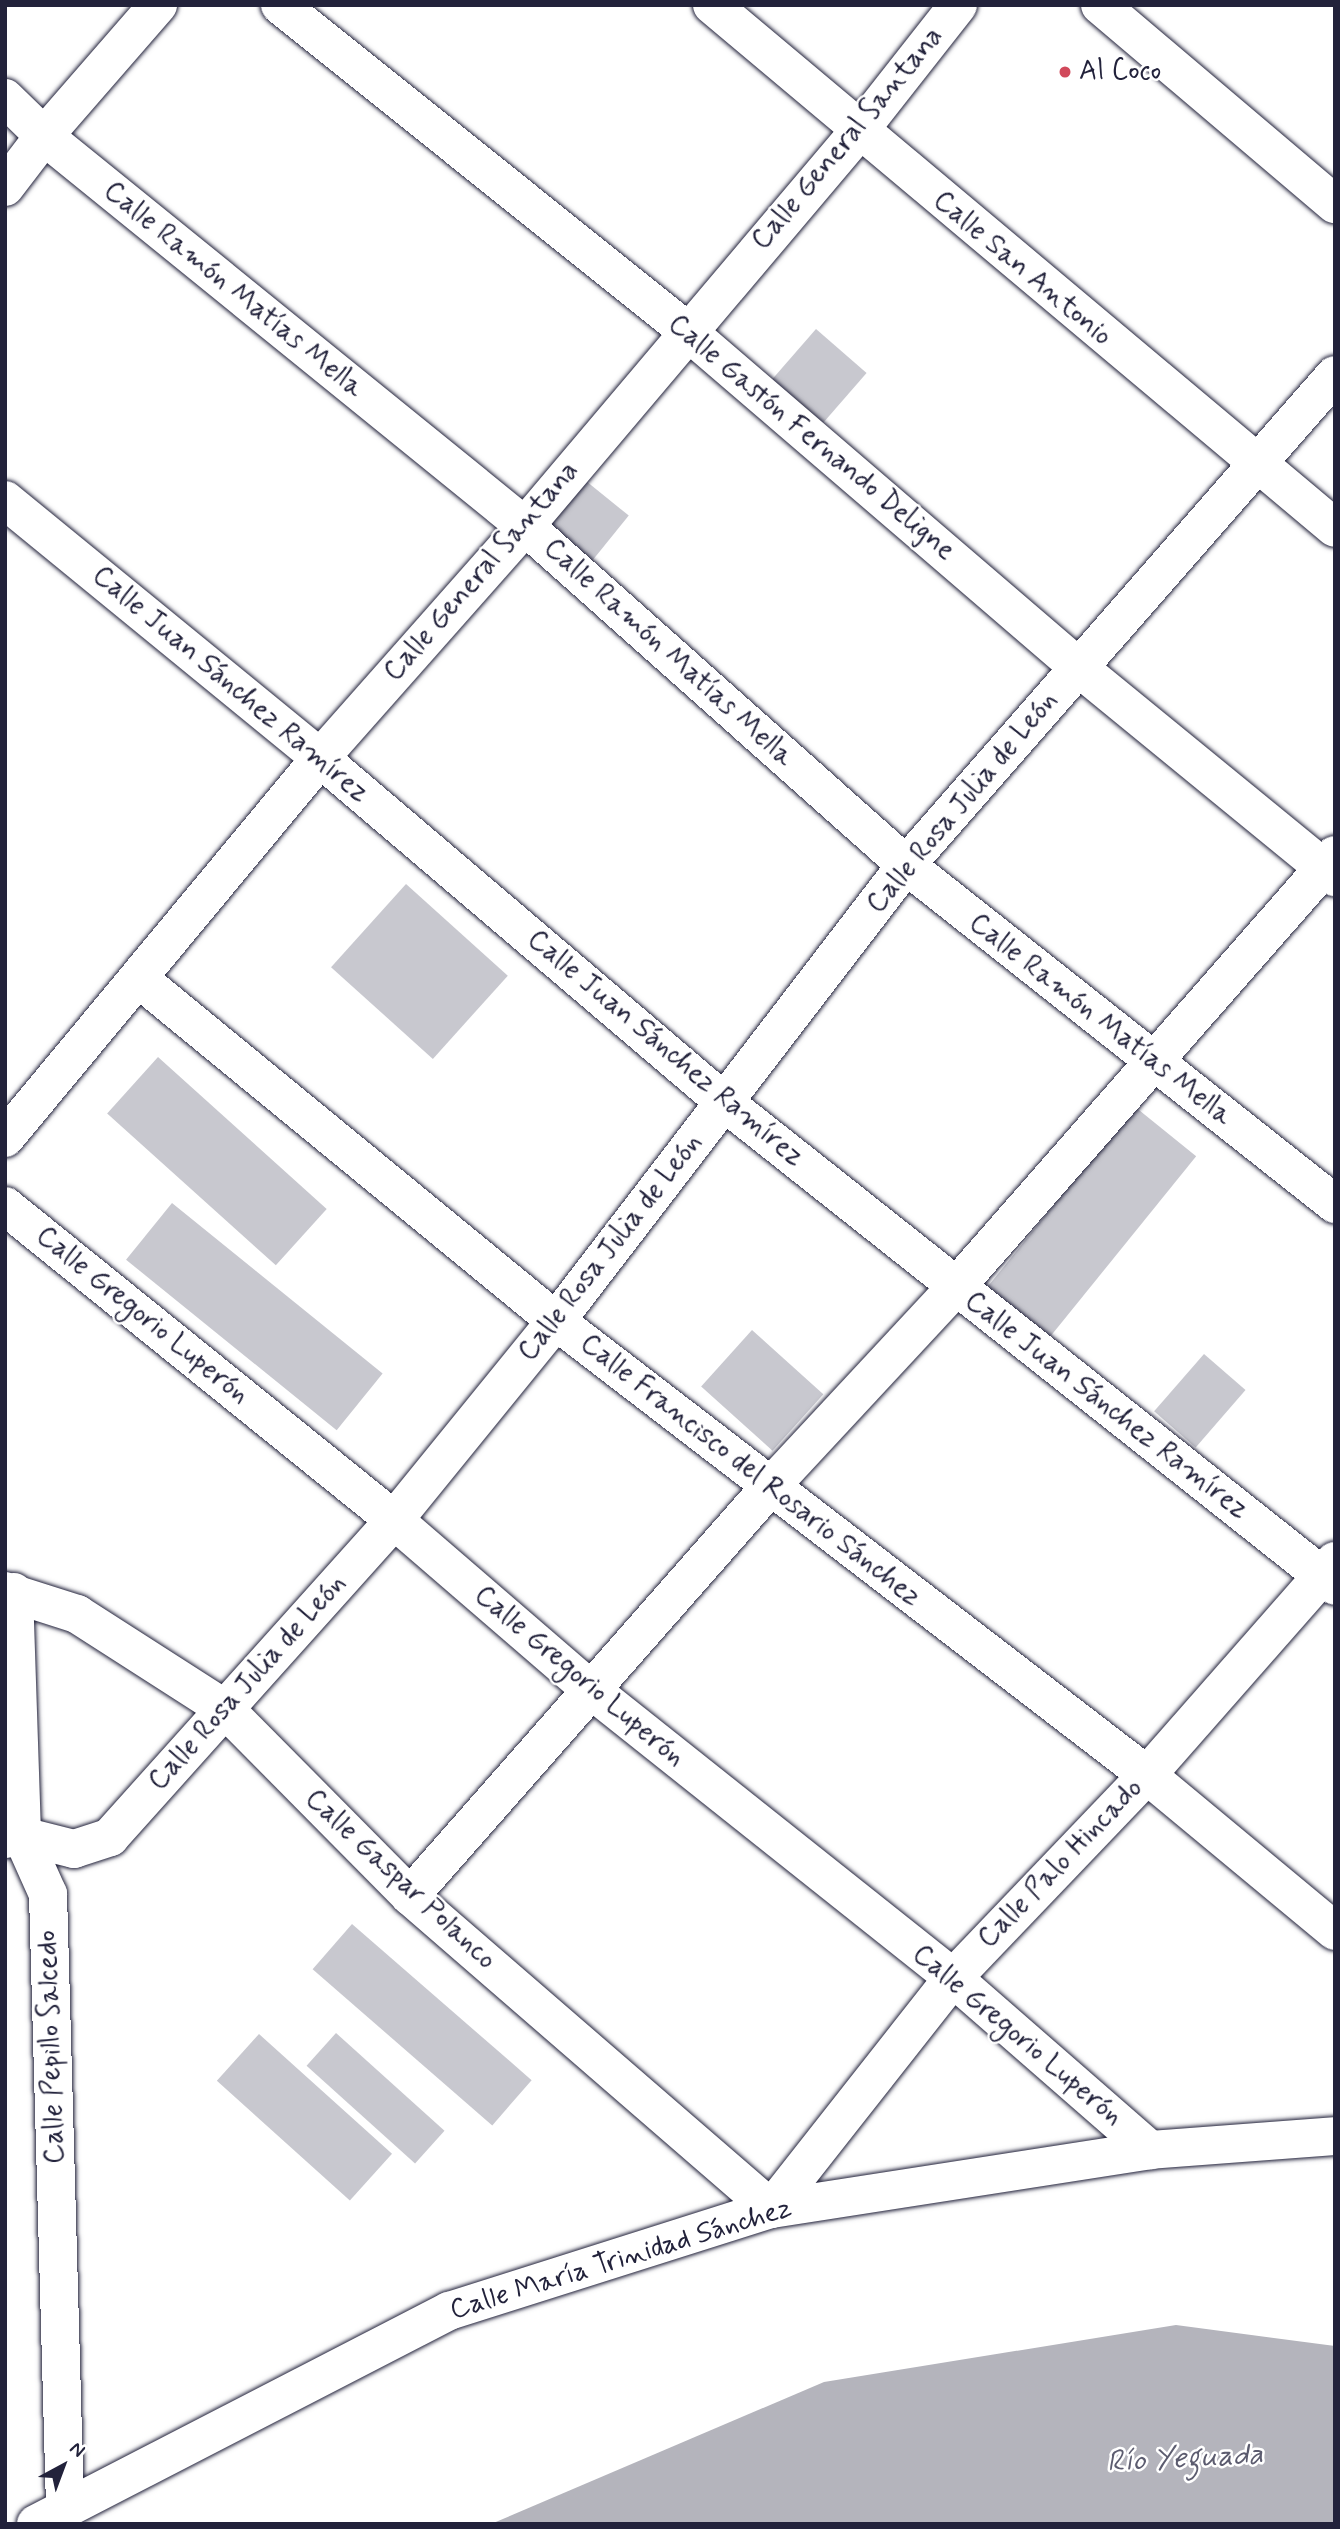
<!DOCTYPE html>
<meta charset="utf-8">
<style>
body{margin:0}
#map{position:relative;width:1340px;height:2529px;overflow:hidden;background:#fff;font-family:Mynerve,sans-serif}
div>[style]{position:absolute}
.water>*{inset:0;background:#b4b4bc}
.building>*{inset:0;background:#c8c8cf;transform-origin:0 0}
.roads{filter:drop-shadow(0 0 2px #22223b) drop-shadow(0 0 2px #22223b)}
.street>*{height:38px;margin:-19px;padding:0 19px;transform-origin:19px;border-radius:19px;background:#fff}
.primary>*{height:38px;margin:-19px;padding:0 19px;transform-origin:19px;border-radius:19px;background:#fff}
.dots>*{width:19px;height:19px;translate:-50% -50%;box-sizing:border-box;border:4px solid #fff;border-radius:50%}
span{translate:-50% -50%;white-space:nowrap;text-align:center;line-height:1.15;-webkit-text-stroke:5px #fff;paint-order:stroke}
.poi-label{font-size:28px;color:#22223b}
.left{translate:0 -50%;text-align:left}
.street-label{font-size:28px;color:#22223b}
.water-label{font-size:30px;color:#5c5c6f;font-style:italic}
.frame{position:absolute;inset:0;border:7px solid #22223b;pointer-events:none}
.north{position:absolute;left:28px;top:2431px;width:70px;height:70px;-webkit-text-stroke:5px #fff;paint-order:stroke;rotate:41deg;font-size:19px;font-weight:700;line-height:28px;text-align:center;color:#22223b}
.north::after{content:'';display:block;margin:auto;width:24px;height:32px;background:#22223b;clip-path:polygon(50% 0,100% 100%,50% 72%,0 100%)}
</style>
<div id="map">
<div class="water">
<i style="clip-path:polygon(1176px 2325px,1335px 2346px,1335px 2524px,491px 2524px,824px 2382px)"></i>
</div>
<div class="building">
<i style="left:816px;top:329px;width:67px;height:73px;rotate:41deg"></i>
<i style="left:586px;top:481px;width:55px;height:69px;rotate:39deg"></i>
<i style="left:406px;top:884px;width:137px;height:112px;rotate:42deg"></i>
<i style="left:158px;top:1057px;width:227px;height:76px;rotate:42deg"></i>
<i style="left:1134px;top:1106px;width:80px;height:234px;rotate:39deg"></i>
<i style="left:172px;top:1203px;width:271px;height:73px;rotate:39deg"></i>
<i style="left:752px;top:1330px;width:96px;height:76px;rotate:42deg"></i>
<i style="left:1204px;top:1354px;width:55px;height:76px;rotate:41deg"></i>
<i style="left:352px;top:1924px;width:238px;height:60px;rotate:41deg"></i>
<i style="left:336px;top:2033px;width:146px;height:44px;rotate:42deg"></i>
<i style="left:259px;top:2034px;width:179px;height:63px;rotate:42deg"></i>
</div>
<div class="roads">
<div class="street">
<i style="left:280px;top:5px;width:521px;rotate:38.69deg"></i>
<i style="left:687px;top:331px;width:516px;rotate:40.67deg"></i>
<i style="left:1078px;top:667px;width:332px;rotate:39.3deg"></i>
<i style="left:712px;top:5px;width:813px;rotate:40.01deg"></i>
<i style="left:1100px;top:5px;width:308px;rotate:40.3deg"></i>
<i style="left:44px;top:136px;width:174px;rotate:-49deg"></i>
<i style="left:138px;top:978px;width:541px;rotate:39.37deg"></i>
<i style="left:556px;top:1321px;width:745px;rotate:37.53deg"></i>
<i style="left:1147px;top:1775px;width:244px;rotate:39.7deg"></i>
<i style="left:5px;top:1138px;width:494px;rotate:-50.3deg"></i>
<i style="left:320px;top:758px;width:310px;rotate:-48.5deg"></i>
<i style="left:525px;top:526px;width:517px;rotate:-49.78deg"></i>
<i style="left:859px;top:131px;width:160px;rotate:-51.8deg"></i>
<i style="left:5px;top:1206px;width:500px;rotate:38.9deg"></i>
<i style="left:394px;top:1520px;width:259px;rotate:40.8deg"></i>
<i style="left:590px;top:1689px;width:464px;rotate:38.5deg"></i>
<i style="left:953px;top:1978px;width:262px;rotate:41.1deg"></i>
<i style="left:5px;top:1591px;width:76px;rotate:17.7deg"></i>
<i style="left:77px;top:1614px;width:176px;rotate:32.7deg"></i>
<i style="left:225px;top:1709px;width:263px;rotate:45.3deg"></i>
<i style="left:410px;top:1896px;width:478px;rotate:40.9deg"></i>
<i style="left:771px;top:2209px;width:294px;rotate:-51.8deg"></i>
<i style="left:953px;top:1978px;width:281px;rotate:-46.3deg"></i>
<i style="left:1147px;top:1775px;width:285px;rotate:-48.7deg"></i>
<i style="left:14px;top:1592px;width:244px;rotate:88.1deg"></i>
<i style="left:22px;top:1836px;width:64px;rotate:65.9deg"></i>
<i style="left:48px;top:1894px;width:613px;rotate:88.41deg"></i>
<i style="left:5px;top:1839px;width:17px;rotate:-10deg"></i>
<i style="left:22px;top:1836px;width:54px;rotate:14deg"></i>
<i style="left:74px;top:1849px;width:38px;rotate:-18deg"></i>
<i style="left:110px;top:1837px;width:426px;rotate:-48.1deg"></i>
<i style="left:394px;top:1520px;width:257px;rotate:-50.9deg"></i>
<i style="left:556px;top:1321px;width:575px;rotate:-52.49deg"></i>
<i style="left:906px;top:865px;width:651px;rotate:-48.8deg"></i>
<i style="left:410px;top:1896px;width:545px;rotate:-48.65deg"></i>
<i style="left:770px;top:1487px;width:272px;rotate:-47.1deg"></i>
<i style="left:955px;top:1288px;width:576px;rotate:-48.73deg"></i>
<i style="left:36px;top:2524px;width:465px;rotate:-27.3deg"></i>
<i style="left:449px;top:2311px;width:338px;rotate:-17.6deg"></i>
<i style="left:771px;top:2209px;width:384px;rotate:-8.8deg"></i>
<i style="left:1150px;top:2150px;width:186px;rotate:-4.3deg"></i>
</div>
<div class="primary">
<i style="left:5px;top:98px;width:54px;rotate:44.3deg"></i>
<i style="left:44px;top:136px;width:619px;rotate:39.04deg"></i>
<i style="left:525px;top:526px;width:510px;rotate:41.66deg"></i>
<i style="left:906px;top:865px;width:547px;rotate:38.32deg"></i>
<i style="left:5px;top:187px;width:64px;rotate:-52.6deg"></i>
<i style="left:5px;top:500px;width:407px;rotate:39.3deg"></i>
<i style="left:320px;top:758px;width:531px;rotate:40.41deg"></i>
<i style="left:724px;top:1102px;width:779px;rotate:38.38deg"></i>
</div>
</div>
<div class="dots">
<i style="left:1065px;top:72px;background:#d1495b"></i>
</div>
<div class="poi-label">
<span class="left" style="left:1079px;top:72px">Al Coco</span>
</div>
<div class="street-label">
<span style="left:848px;top:139px;rotate:-50deg">Calle General Santana</span>
<span style="left:1022px;top:269px;rotate:40deg">Calle San Antonio</span>
<span style="left:233px;top:290px;rotate:39deg">Calle Ramón Matías Mella</span>
<span style="left:811px;top:438px;rotate:40deg">Calle Gastón Fernando Deligne</span>
<span style="left:482px;top:572px;rotate:-49deg">Calle General Santana</span>
<span style="left:668px;top:653px;rotate:42deg">Calle Ramón Matías Mella</span>
<span style="left:230px;top:685px;rotate:40deg">Calle Juan Sánchez Ramírez</span>
<span style="left:963px;top:803px;rotate:-50deg">Calle Rosa Julia de León</span>
<span style="left:1100px;top:1020px;rotate:38deg">Calle Ramón Matías Mella</span>
<span style="left:665px;top:1049px;rotate:40deg">Calle Juan Sánchez Ramírez</span>
<span style="left:611px;top:1248px;rotate:-52deg">Calle Rosa Julia de León</span>
<span style="left:142px;top:1316px;rotate:39deg">Calle Gregorio Luperón</span>
<span style="left:1106px;top:1406px;rotate:38deg">Calle Juan Sánchez Ramírez</span>
<span style="left:750px;top:1471px;rotate:38deg">Calle Francisco del Rosario Sánchez</span>
<span style="left:579px;top:1677px;rotate:40deg">Calle Gregorio Luperón</span>
<span style="left:248px;top:1683px;rotate:-48deg">Calle Rosa Julia de León</span>
<span style="left:1061px;top:1864px;rotate:-46deg">Calle Palo Hincado</span>
<span style="left:400px;top:1880px;rotate:43deg">Calle Gaspar Polanco</span>
<span style="left:1017px;top:2036px;rotate:40deg">Calle Gregorio Luperón</span>
<span style="left:52px;top:2047px;rotate:-92deg">Calle Pepillo Salcedo</span>
<span style="left:621px;top:2260px;rotate:-17deg">Calle María Trinidad Sánchez</span>
</div>
<div class="water-label">
<span style="left:1185px;top:2459px;rotate:-3deg">Río Yeguada</span>
</div>
<div class="frame"></div>
<div class="north">N</div>
</div>
